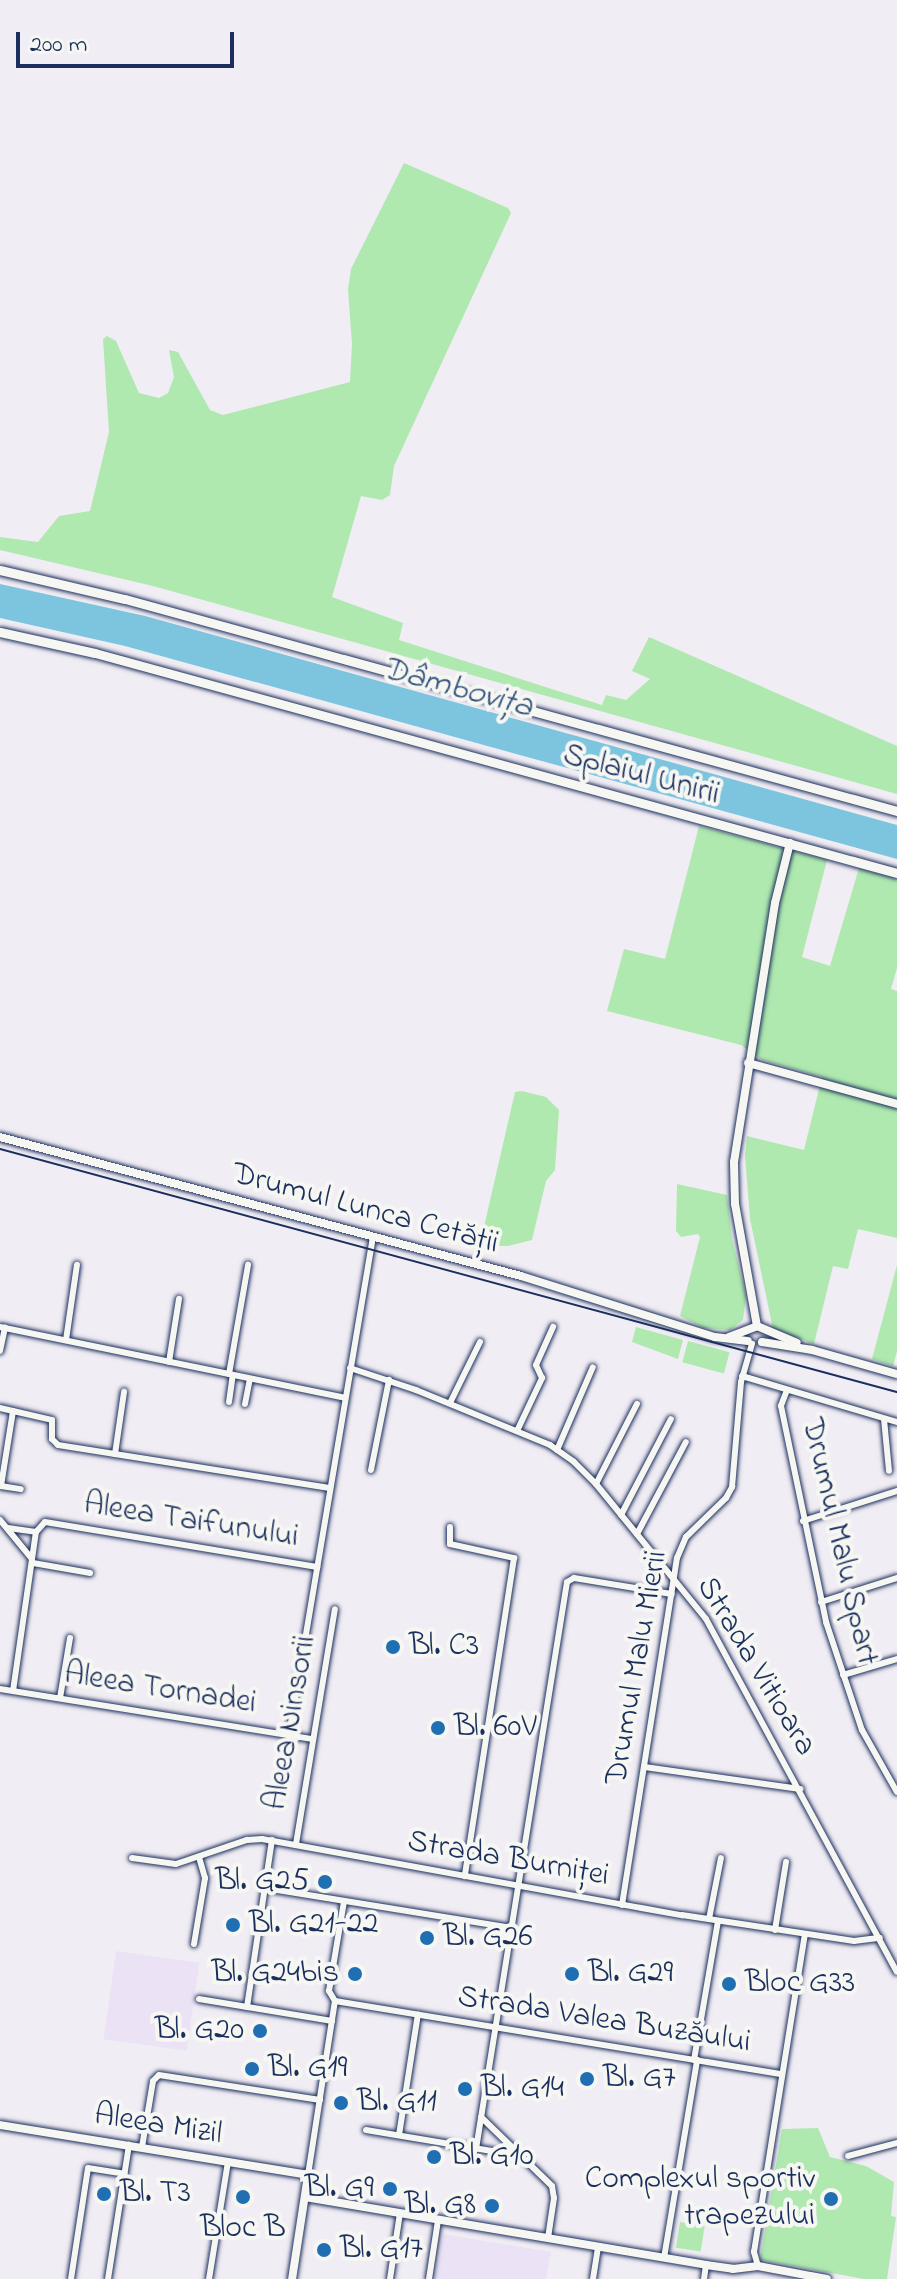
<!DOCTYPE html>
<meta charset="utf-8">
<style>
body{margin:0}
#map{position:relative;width:897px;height:2279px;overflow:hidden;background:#f1edf4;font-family:"Indie Flower",sans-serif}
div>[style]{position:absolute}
.built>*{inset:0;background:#ebe2f6;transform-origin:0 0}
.green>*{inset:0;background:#afe9af;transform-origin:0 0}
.water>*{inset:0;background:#7dc4de}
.roads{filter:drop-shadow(0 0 2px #1b2f5e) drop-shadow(0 0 2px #1b2f5e)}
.minor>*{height:6px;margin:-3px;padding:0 3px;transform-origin:3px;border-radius:3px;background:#f6f6f2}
.tertiary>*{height:8px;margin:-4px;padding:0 4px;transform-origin:4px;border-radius:4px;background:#f6f6f2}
.secondary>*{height:9px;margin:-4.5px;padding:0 4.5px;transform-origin:4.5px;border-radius:4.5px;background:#f6f6f2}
.rail>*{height:2px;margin:-1px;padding:0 1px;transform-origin:1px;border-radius:1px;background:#1b2f5e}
.dots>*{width:22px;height:22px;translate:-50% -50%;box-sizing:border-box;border:4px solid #f6f6f2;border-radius:50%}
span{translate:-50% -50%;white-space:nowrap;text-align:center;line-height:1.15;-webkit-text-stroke:8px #f6f6f2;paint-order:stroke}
.street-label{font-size:32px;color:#1b2f5e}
.poi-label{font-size:32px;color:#1b2f5e}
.left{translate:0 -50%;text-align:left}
.right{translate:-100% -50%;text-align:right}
.water-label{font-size:34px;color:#34547e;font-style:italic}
.scale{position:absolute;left:16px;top:32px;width:218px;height:36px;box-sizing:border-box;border:4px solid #1b2f5e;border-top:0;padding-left:10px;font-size:24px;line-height:28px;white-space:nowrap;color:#1b2f5e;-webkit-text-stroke:6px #f6f6f2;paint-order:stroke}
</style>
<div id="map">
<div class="built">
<i style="left:116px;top:1951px;width:84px;height:89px;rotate:8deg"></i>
<i style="clip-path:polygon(443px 2234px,551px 2252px,546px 2279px,435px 2279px)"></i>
</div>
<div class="green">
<i style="clip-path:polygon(404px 163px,508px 208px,511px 213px,394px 466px,390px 495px,382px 500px,361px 496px,332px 597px,403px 623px,399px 640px,602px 705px,606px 695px,626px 700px,650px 679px,632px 671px,649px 637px,897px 746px,897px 794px,153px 586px,0 550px,0 537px,38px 542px,59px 516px,90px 511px,109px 432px,103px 339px,107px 336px,116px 341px,139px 393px,159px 398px,168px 393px,174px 377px,169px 350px,178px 352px,210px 410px,223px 415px,350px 382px,352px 344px,348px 290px,351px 269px)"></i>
<i style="clip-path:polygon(699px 826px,827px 860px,802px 957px,830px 966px,859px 868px,897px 879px,897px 968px,891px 989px,897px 991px,897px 1238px,858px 1229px,848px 1269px,833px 1266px,814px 1344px,773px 1329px,750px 1219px,745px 1156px,747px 1136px,804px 1150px,822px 1077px,762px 1060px,741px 1045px,607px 1011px,624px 949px,665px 959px)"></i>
<i style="clip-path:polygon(522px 1091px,546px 1097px,559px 1110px,555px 1170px,546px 1181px,532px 1240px,508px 1246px,488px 1246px,480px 1244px,515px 1092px)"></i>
<i style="clip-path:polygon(677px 1184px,727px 1195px,732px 1239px,746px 1296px,743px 1320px,730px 1330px,703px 1328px,680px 1316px,700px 1237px,698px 1234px,681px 1237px,676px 1231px)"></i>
<i style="clip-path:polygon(897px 1265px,897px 1351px,893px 1366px,872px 1359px)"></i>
<i style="clip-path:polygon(636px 1327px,683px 1340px,678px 1359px,632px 1342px)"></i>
<i style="left:688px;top:1341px;width:43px;height:22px;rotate:15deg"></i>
<i style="clip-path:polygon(818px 2128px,830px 2157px,866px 2166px,894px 2182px,891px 2216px,896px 2217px,887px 2279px,864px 2279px,760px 2260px,782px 2129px)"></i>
<i style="left:680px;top:2222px;width:25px;height:26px;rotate:9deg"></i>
</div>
<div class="water">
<i style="clip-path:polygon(0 584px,145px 616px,897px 825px,897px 859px,125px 646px,0 618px)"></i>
</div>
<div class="roads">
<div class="minor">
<i style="left:0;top:1327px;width:352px;rotate:11.6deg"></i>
<i style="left:66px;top:1340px;width:76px;rotate:-81.7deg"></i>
<i style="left:0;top:1351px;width:24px;rotate:-78deg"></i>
<i style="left:169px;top:1362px;width:64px;rotate:-81deg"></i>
<i style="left:350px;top:1368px;width:70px;rotate:18.4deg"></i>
<i style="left:416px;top:1390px;width:145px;rotate:22.3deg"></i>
<i style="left:550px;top:1445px;width:29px;rotate:35deg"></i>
<i style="left:574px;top:1462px;width:31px;rotate:45deg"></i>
<i style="left:596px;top:1484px;width:174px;rotate:50.8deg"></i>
<i style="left:706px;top:1619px;width:401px;rotate:61.6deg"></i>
<i style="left:229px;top:1374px;width:111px;rotate:-80.1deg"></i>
<i style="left:742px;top:1376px;width:162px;rotate:16.5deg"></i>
<i style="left:787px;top:1390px;width:17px;rotate:111deg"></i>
<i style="left:781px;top:1406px;width:221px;rotate:78.2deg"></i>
<i style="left:826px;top:1622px;width:114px;rotate:71.6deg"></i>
<i style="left:862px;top:1730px;width:71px;rotate:60.6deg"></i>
<i style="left:229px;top:1402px;width:27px;rotate:-82deg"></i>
<i style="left:450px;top:1403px;width:68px;rotate:-63.8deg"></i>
<i style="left:245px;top:1404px;width:25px;rotate:-79deg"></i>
<i style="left:0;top:1408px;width:53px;rotate:13deg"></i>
<i style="left:52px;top:1420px;width:19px;rotate:90deg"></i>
<i style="left:52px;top:1439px;width:8px;rotate:45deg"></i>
<i style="left:58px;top:1445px;width:275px;rotate:9deg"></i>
<i style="left:884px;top:1419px;width:52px;rotate:84.5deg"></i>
<i style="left:517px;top:1431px;width:59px;rotate:-64.7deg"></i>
<i style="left:542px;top:1378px;width:14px;rotate:-115deg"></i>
<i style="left:536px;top:1365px;width:42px;rotate:-65.9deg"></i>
<i style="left:557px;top:1450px;width:90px;rotate:-66.6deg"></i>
<i style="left:115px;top:1454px;width:63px;rotate:-81.7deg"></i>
<i style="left:371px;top:1470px;width:92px;rotate:-78.7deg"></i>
<i style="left:596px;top:1484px;width:90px;rotate:-62.9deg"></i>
<i style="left:1px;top:1486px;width:76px;rotate:-80.9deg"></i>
<i style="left:1px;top:1486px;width:20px;rotate:9deg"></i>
<i style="left:621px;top:1515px;width:108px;rotate:-62.5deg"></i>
<i style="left:0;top:1520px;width:50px;rotate:50.6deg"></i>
<i style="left:803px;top:1521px;width:99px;rotate:-17.7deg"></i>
<i style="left:450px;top:1527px;width:17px;rotate:90deg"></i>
<i style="left:450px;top:1544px;width:66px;rotate:12.3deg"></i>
<i style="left:514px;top:1558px;width:322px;rotate:98.8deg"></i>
<i style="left:8px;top:1528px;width:28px;rotate:8deg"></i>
<i style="left:637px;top:1534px;width:104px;rotate:-62deg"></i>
<i style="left:33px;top:1563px;width:58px;rotate:10deg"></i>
<i style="left:821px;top:1602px;width:80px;rotate:-17.5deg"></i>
<i style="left:843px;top:1675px;width:56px;rotate:-16.5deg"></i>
<i style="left:0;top:1689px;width:317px;rotate:9.1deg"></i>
<i style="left:13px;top:1691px;width:161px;rotate:-81.8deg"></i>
<i style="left:36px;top:1532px;width:13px;rotate:-48deg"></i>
<i style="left:45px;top:1522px;width:276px;rotate:9.4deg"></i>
<i style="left:60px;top:1698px;width:61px;rotate:-80.5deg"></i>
<i style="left:289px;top:1735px;width:505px;rotate:-80.43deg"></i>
<i style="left:644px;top:1767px;width:158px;rotate:8deg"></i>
<i style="left:296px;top:1844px;width:238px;rotate:-80.6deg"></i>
<i style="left:132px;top:1858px;width:44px;rotate:7.8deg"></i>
<i style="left:176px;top:1864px;width:75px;rotate:-18.7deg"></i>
<i style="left:247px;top:1840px;width:15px;rotate:-4deg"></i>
<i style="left:262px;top:1839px;width:427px;rotate:10.3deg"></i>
<i style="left:682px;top:1915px;width:174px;rotate:8.6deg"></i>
<i style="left:854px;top:1941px;width:26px;rotate:-7deg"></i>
<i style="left:265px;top:1888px;width:250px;rotate:9.2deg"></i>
<i style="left:622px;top:1905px;width:351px;rotate:-81deg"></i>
<i style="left:677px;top:1558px;width:23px;rotate:-67deg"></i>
<i style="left:686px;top:1537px;width:56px;rotate:-44.3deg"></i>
<i style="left:726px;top:1498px;width:13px;rotate:-61deg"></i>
<i style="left:732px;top:1487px;width:105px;rotate:-85.1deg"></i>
<i style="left:741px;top:1382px;width:40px;rotate:-74deg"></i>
<i style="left:709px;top:1919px;width:62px;rotate:-78.9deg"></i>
<i style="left:775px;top:1930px;width:69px;rotate:-80.8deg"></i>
<i style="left:194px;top:1944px;width:67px;rotate:-80.5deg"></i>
<i style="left:205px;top:1878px;width:22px;rotate:-106deg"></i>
<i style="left:199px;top:1999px;width:135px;rotate:9.4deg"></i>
<i style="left:335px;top:2001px;width:453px;rotate:9.3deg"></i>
<i style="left:247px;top:2007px;width:169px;rotate:-81.5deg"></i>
<i style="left:694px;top:2060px;width:141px;rotate:-80.2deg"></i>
<i style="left:481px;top:2117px;width:99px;rotate:44.2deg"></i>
<i style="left:552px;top:2186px;width:12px;rotate:81deg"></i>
<i style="left:554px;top:2198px;width:40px;rotate:98.5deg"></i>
<i style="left:366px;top:2130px;width:158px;rotate:9.5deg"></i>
<i style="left:399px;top:2135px;width:122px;rotate:-81.1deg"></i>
<i style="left:142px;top:2147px;width:67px;rotate:-80.5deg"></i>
<i style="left:153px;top:2081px;width:8px;rotate:-45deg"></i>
<i style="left:159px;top:2075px;width:163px;rotate:8.8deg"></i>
<i style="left:476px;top:2149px;width:574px;rotate:-80.88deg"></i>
<i style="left:567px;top:1582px;width:8px;rotate:-30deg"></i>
<i style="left:574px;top:1578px;width:99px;rotate:9.3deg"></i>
<i style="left:848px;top:2156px;width:51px;rotate:-14.9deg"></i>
<i style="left:308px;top:2175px;width:176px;rotate:-81.2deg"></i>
<i style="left:335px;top:2001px;width:12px;rotate:-121deg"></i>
<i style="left:329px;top:1991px;width:91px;rotate:-80.5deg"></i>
<i style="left:664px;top:2258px;width:201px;rotate:-80.5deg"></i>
<i style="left:758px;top:2266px;width:15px;rotate:-106deg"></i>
<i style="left:754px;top:2252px;width:321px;rotate:-80.9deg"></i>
<i style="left:71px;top:2279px;width:112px;rotate:-81.3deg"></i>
<i style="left:88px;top:2168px;width:37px;rotate:9deg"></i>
<i style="left:108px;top:2279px;width:136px;rotate:-81.1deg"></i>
<i style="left:209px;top:2279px;width:119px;rotate:-80.8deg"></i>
<i style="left:390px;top:2279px;width:67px;rotate:-81.4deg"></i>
<i style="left:429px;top:2279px;width:60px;rotate:-81.3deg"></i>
<i style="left:593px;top:2279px;width:32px;rotate:-81deg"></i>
<i style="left:704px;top:2279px;width:14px;rotate:-82deg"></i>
</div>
<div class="tertiary">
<i style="left:748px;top:1063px;width:155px;rotate:15.4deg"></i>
<i style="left:0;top:1137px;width:539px;rotate:14.94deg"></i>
<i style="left:521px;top:1276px;width:203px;rotate:17.5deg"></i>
<i style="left:715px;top:1337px;width:33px;rotate:7deg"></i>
<i style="left:757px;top:1326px;width:124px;rotate:-100.2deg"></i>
<i style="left:735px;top:1204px;width:42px;rotate:-91.4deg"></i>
<i style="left:734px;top:1162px;width:262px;rotate:-81deg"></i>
<i style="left:775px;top:903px;width:62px;rotate:-76deg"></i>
<i style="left:729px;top:1337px;width:30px;rotate:-21deg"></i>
<i style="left:757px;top:1326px;width:43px;rotate:23deg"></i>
<i style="left:762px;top:1342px;width:51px;rotate:9.1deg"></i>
<i style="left:812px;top:1350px;width:88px;rotate:15.8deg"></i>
<i style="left:0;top:2125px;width:312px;rotate:9.2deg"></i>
<i style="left:308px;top:2175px;width:105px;rotate:98.7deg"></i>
<i style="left:305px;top:2197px;width:407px;rotate:9.6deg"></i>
<i style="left:706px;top:2265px;width:27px;rotate:8deg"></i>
<i style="left:733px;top:2269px;width:25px;rotate:-7deg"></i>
<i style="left:758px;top:2266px;width:70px;rotate:10.7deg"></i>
</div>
<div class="secondary">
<i style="left:0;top:570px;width:128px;rotate:13.1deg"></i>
<i style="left:125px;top:599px;width:801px;rotate:15.36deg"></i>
<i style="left:0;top:632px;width:97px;rotate:12.5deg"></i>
<i style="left:95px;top:653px;width:832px;rotate:15.34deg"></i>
</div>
</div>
<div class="rail">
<i style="left:0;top:1149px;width:929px;rotate:15.16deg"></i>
</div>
<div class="dots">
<i style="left:393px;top:1647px;background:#1f6fb2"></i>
<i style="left:438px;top:1728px;background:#1f6fb2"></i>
<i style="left:325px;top:1882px;background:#1f6fb2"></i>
<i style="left:233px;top:1925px;background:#1f6fb2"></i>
<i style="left:427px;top:1938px;background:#1f6fb2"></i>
<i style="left:355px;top:1974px;background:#1f6fb2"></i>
<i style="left:572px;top:1974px;background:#1f6fb2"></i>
<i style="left:729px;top:1984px;background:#1f6fb2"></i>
<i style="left:260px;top:2031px;background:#1f6fb2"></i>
<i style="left:252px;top:2069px;background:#1f6fb2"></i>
<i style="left:587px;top:2079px;background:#1f6fb2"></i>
<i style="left:465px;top:2089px;background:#1f6fb2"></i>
<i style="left:341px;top:2103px;background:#1f6fb2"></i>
<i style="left:434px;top:2157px;background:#1f6fb2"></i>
<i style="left:390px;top:2189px;background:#1f6fb2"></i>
<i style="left:104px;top:2194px;background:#1f6fb2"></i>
<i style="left:243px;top:2197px;background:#1f6fb2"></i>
<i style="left:831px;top:2199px;background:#1f6fb2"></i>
<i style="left:492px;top:2206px;background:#1f6fb2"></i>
<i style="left:324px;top:2250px;background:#1f6fb2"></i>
</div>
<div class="street-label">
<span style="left:641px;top:776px;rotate:15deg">Splaiul Unirii</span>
<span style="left:365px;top:1210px;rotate:15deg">Drumul Lunca Cetății</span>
<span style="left:191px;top:1522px;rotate:9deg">Aleea Taifunului</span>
<span style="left:838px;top:1542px;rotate:77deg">Drumul Malu Spart</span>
<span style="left:755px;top:1667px;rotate:59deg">Strada Vitioara</span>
<span style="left:638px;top:1668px;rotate:-80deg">Drumul Malu Mierii</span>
<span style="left:160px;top:1690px;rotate:9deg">Aleea Tornadei</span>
<span style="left:292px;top:1723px;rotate:-80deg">Aleea Ninsorii</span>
<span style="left:508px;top:1860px;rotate:10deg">Strada Burniței</span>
<span style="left:604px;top:2021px;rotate:9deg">Strada Valea Buzăului</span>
<span style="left:158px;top:2126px;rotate:9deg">Aleea Mizil</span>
</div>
<div class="poi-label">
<span class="left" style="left:409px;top:1647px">Bl. C3</span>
<span class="left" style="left:454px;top:1728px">Bl. 60V</span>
<span class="right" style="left:309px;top:1882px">Bl. G25</span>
<span class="left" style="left:249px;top:1925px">Bl. G21-22</span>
<span class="left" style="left:443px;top:1938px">Bl. G26</span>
<span class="right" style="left:339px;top:1974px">Bl. G24bis</span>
<span class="left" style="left:588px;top:1974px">Bl. G29</span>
<span class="left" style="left:745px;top:1984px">Bloc G33</span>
<span class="right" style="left:244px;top:2031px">Bl. G20</span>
<span class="left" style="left:268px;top:2069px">Bl. G19</span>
<span class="left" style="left:603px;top:2079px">Bl. G7</span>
<span class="left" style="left:481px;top:2089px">Bl. G14</span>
<span class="left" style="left:357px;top:2103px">Bl. G11</span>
<span class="left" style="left:450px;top:2157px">Bl. G10</span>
<span class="right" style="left:815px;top:2199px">Complexul sportiv<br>trapezului</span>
<span class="right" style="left:374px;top:2189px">Bl. G9</span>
<span class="left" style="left:120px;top:2194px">Bl. T3</span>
<span class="right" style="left:476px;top:2206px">Bl. G8</span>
<span style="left:243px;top:2229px">Bloc B</span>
<span class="left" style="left:340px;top:2250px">Bl. G17</span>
</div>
<div class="water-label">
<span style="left:457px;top:689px;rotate:15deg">Dâmbovița</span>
</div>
<div class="scale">200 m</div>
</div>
